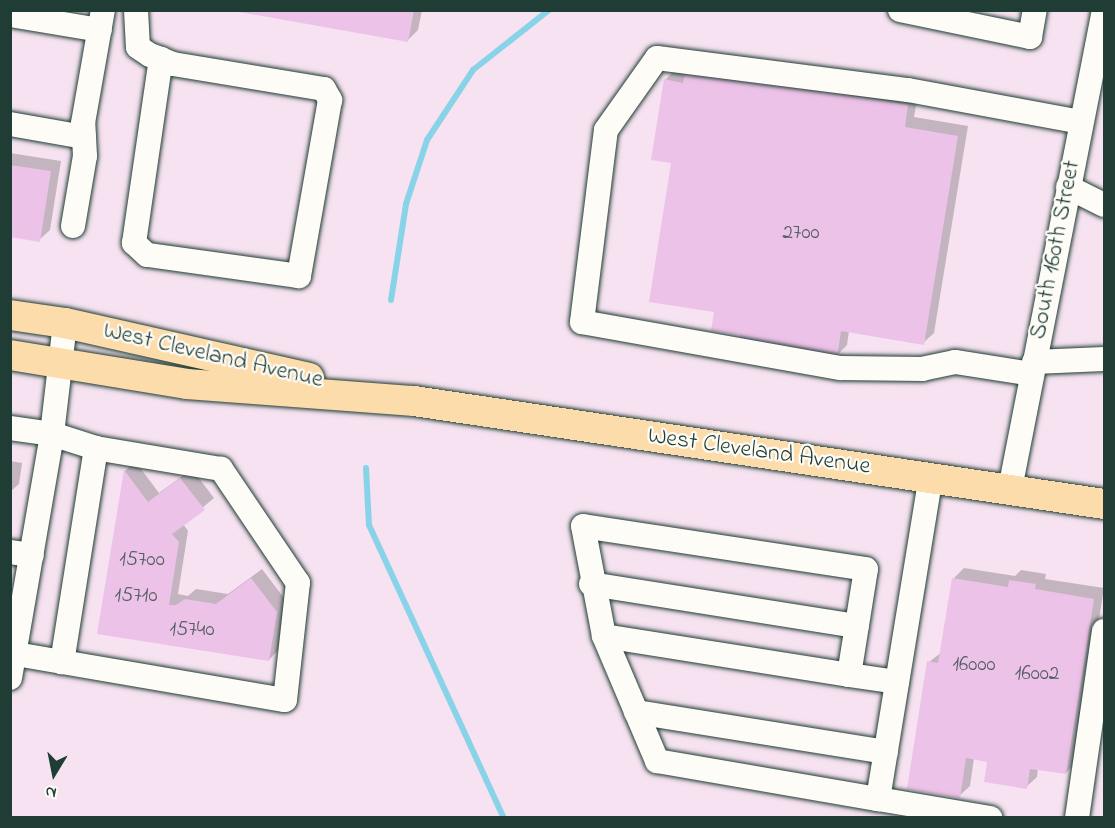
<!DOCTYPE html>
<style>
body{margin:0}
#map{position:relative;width:1115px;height:828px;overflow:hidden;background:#faf0f4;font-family:"Indie Flower",sans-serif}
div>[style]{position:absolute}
.built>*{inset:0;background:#f6e2f0;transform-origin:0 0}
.shadow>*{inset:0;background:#0003}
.stream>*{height:6px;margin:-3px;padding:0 3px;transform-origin:3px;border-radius:3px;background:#89d3e9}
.building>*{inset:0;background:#edc2e8}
.roads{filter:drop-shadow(0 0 2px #1f3d34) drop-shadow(0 0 2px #1f3d34)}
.minor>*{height:24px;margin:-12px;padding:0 12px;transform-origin:12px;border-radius:12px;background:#fdfcf7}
.major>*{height:30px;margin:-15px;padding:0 15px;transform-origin:15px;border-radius:15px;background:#fddcac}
span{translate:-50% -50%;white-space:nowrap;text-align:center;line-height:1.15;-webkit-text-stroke:4.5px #fdfcf7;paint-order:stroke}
.number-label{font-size:21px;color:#525e61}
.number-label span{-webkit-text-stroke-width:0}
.street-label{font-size:24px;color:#1f3d34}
.frame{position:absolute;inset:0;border:12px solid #1f3d34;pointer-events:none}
.north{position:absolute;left:24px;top:744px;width:60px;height:60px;-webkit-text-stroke:4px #fdfcf7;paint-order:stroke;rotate:190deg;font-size:16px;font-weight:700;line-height:24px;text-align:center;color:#1f3d34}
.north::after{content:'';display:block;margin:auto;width:21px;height:27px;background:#1f3d34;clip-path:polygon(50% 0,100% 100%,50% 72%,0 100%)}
</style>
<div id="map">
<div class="built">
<i style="left:11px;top:11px;width:1093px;height:806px"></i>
</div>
<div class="shadow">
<i style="clip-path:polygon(230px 10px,422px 10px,418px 30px,408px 40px)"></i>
<i style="clip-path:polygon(676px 69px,918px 95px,914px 117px,968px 126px,934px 333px,923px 343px,849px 331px,847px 345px,836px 356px,742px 334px,716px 311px,673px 162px,665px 80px)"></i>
<i style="clip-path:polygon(10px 153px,61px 161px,50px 230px,39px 240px,10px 236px)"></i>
<i style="clip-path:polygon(10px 461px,22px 463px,19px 484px,11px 491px)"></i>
<i style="clip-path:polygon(135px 461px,159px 493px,192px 469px,214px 498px,183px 524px,188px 531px,178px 594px,188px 596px,196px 589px,228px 594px,262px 569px,287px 602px,279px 649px,269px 660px,99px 632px,125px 471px)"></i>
<i style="clip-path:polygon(964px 568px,1015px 576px,1021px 570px,1046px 574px,1045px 579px,1104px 588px,1076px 762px,1066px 773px,1038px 768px,1037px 777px,1026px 787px,988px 760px,974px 758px,970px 786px,959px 796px,929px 662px,942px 652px,954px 578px)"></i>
</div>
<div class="stream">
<i style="left:391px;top:300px;width:97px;rotate:-81.1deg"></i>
<i style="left:406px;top:204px;width:67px;rotate:-71.8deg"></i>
<i style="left:427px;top:140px;width:84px;rotate:-56.7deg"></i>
<i style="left:473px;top:70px;width:97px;rotate:-38.3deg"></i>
<i style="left:366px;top:468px;width:57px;rotate:87deg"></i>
<i style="left:369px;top:525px;width:323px;rotate:65.3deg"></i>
</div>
<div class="building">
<i style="clip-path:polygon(228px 10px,414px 10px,408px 42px)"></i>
<i style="clip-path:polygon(686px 69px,908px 105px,905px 127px,958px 136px,924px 345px,841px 331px,837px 358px,739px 342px,740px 335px,711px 331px,714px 312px,649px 302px,671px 163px,651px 160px,664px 79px,683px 83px)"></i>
<i style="clip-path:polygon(10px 165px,51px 171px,40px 242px,10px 237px)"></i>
<i style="clip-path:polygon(124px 470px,148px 502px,180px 478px,205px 510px,172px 534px,179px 542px,169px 605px,176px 605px,185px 599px,216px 604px,251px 578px,277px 612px,269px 661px,97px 634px)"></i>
<i style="clip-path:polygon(952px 578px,1008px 587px,1009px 580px,1036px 584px,1035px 589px,1094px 599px,1066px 774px,1030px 769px,1027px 789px,984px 782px,987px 762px,966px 758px,960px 798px,907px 789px,927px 661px,938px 663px)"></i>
</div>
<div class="roads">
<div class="minor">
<i style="left:136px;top:10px;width:37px;rotate:87deg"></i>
<i style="left:138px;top:47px;width:14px;rotate:34deg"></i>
<i style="left:150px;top:55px;width:12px;rotate:20deg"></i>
<i style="left:161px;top:59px;width:13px;rotate:23deg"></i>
<i style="left:173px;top:64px;width:153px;rotate:9.4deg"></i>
<i style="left:324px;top:89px;width:13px;rotate:61deg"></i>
<i style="left:330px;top:100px;width:179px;rotate:100deg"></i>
<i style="left:299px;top:276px;width:153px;rotate:-172.1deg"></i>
<i style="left:147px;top:255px;width:18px;rotate:-137deg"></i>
<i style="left:134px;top:243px;width:186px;rotate:-81.7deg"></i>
<i style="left:900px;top:10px;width:133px;rotate:11.7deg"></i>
<i style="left:1030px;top:37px;width:27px;rotate:-80deg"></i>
<i style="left:10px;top:15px;width:91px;rotate:9.5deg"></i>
<i style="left:10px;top:124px;width:75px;rotate:10deg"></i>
<i style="left:1068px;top:187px;width:40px;rotate:26.6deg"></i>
<i style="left:73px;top:226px;width:71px;rotate:-80.3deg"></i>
<i style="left:85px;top:156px;width:33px;rotate:-93deg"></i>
<i style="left:83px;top:123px;width:115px;rotate:-80deg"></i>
<i style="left:1034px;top:362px;width:70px;rotate:-2.5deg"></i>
<i style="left:1032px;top:374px;width:78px;rotate:-171.1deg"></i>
<i style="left:955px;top:362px;width:33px;rotate:168deg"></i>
<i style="left:923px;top:369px;width:83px;rotate:-179.3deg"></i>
<i style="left:840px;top:368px;width:262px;rotate:-169.9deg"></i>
<i style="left:582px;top:322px;width:193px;rotate:-82.9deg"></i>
<i style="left:606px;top:130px;width:88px;rotate:-54.7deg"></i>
<i style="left:657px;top:58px;width:253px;rotate:7.3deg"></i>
<i style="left:908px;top:90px;width:176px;rotate:10.5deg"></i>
<i style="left:10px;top:428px;width:42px;rotate:8.1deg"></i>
<i style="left:52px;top:434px;width:46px;rotate:17.7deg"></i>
<i style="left:96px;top:448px;width:217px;rotate:99deg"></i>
<i style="left:62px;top:662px;width:226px;rotate:9.7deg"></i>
<i style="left:285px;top:700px;width:118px;rotate:-83.7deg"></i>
<i style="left:298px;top:583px;width:138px;rotate:-124deg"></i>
<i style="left:221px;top:469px;width:127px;rotate:-170.5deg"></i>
<i style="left:1010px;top:489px;width:488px;rotate:-78.9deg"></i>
<i style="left:10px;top:552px;width:22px;rotate:8deg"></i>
<i style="left:591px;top:584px;width:269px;rotate:9deg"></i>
<i style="left:604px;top:636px;width:248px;rotate:9deg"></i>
<i style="left:10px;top:653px;width:53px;rotate:9.8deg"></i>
<i style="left:10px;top:678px;width:248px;rotate:-80.2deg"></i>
<i style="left:52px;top:434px;width:112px;rotate:-83.3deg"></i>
<i style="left:897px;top:682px;width:49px;rotate:-171.7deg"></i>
<i style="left:849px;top:675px;width:107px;rotate:-80.9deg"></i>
<i style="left:866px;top:569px;width:286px;rotate:-171.4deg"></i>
<i style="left:583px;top:526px;width:112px;rotate:79.2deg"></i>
<i style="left:604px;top:636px;width:136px;rotate:67deg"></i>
<i style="left:657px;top:761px;width:224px;rotate:9.8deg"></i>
<i style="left:878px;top:799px;width:326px;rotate:-80.7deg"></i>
<i style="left:636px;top:712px;width:253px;rotate:9.1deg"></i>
<i style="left:878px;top:799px;width:114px;rotate:9.6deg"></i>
<i style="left:1077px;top:818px;width:189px;rotate:-81.8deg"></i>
</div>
<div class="major">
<i style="left:10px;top:315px;width:56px;rotate:8.3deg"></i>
<i style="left:65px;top:323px;width:250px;rotate:12.7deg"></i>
<i style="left:10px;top:355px;width:179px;rotate:9.3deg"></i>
<i style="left:187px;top:384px;width:228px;rotate:4.3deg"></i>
<i style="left:414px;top:401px;width:698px;rotate:8.49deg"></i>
</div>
</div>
<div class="number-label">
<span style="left:801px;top:233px">2700</span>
<span style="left:142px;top:560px">15700</span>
<span style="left:136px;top:596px">15710</span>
<span style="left:192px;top:630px">15740</span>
<span style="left:974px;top:665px">16000</span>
<span style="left:1037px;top:674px">16002</span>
</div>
<div class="street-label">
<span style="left:1056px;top:250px;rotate:-79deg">South 160th Street</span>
<span style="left:213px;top:356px;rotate:13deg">West Cleveland Avenue</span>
<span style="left:759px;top:452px;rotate:8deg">West Cleveland Avenue</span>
</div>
<div class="frame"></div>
<div class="north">N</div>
</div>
